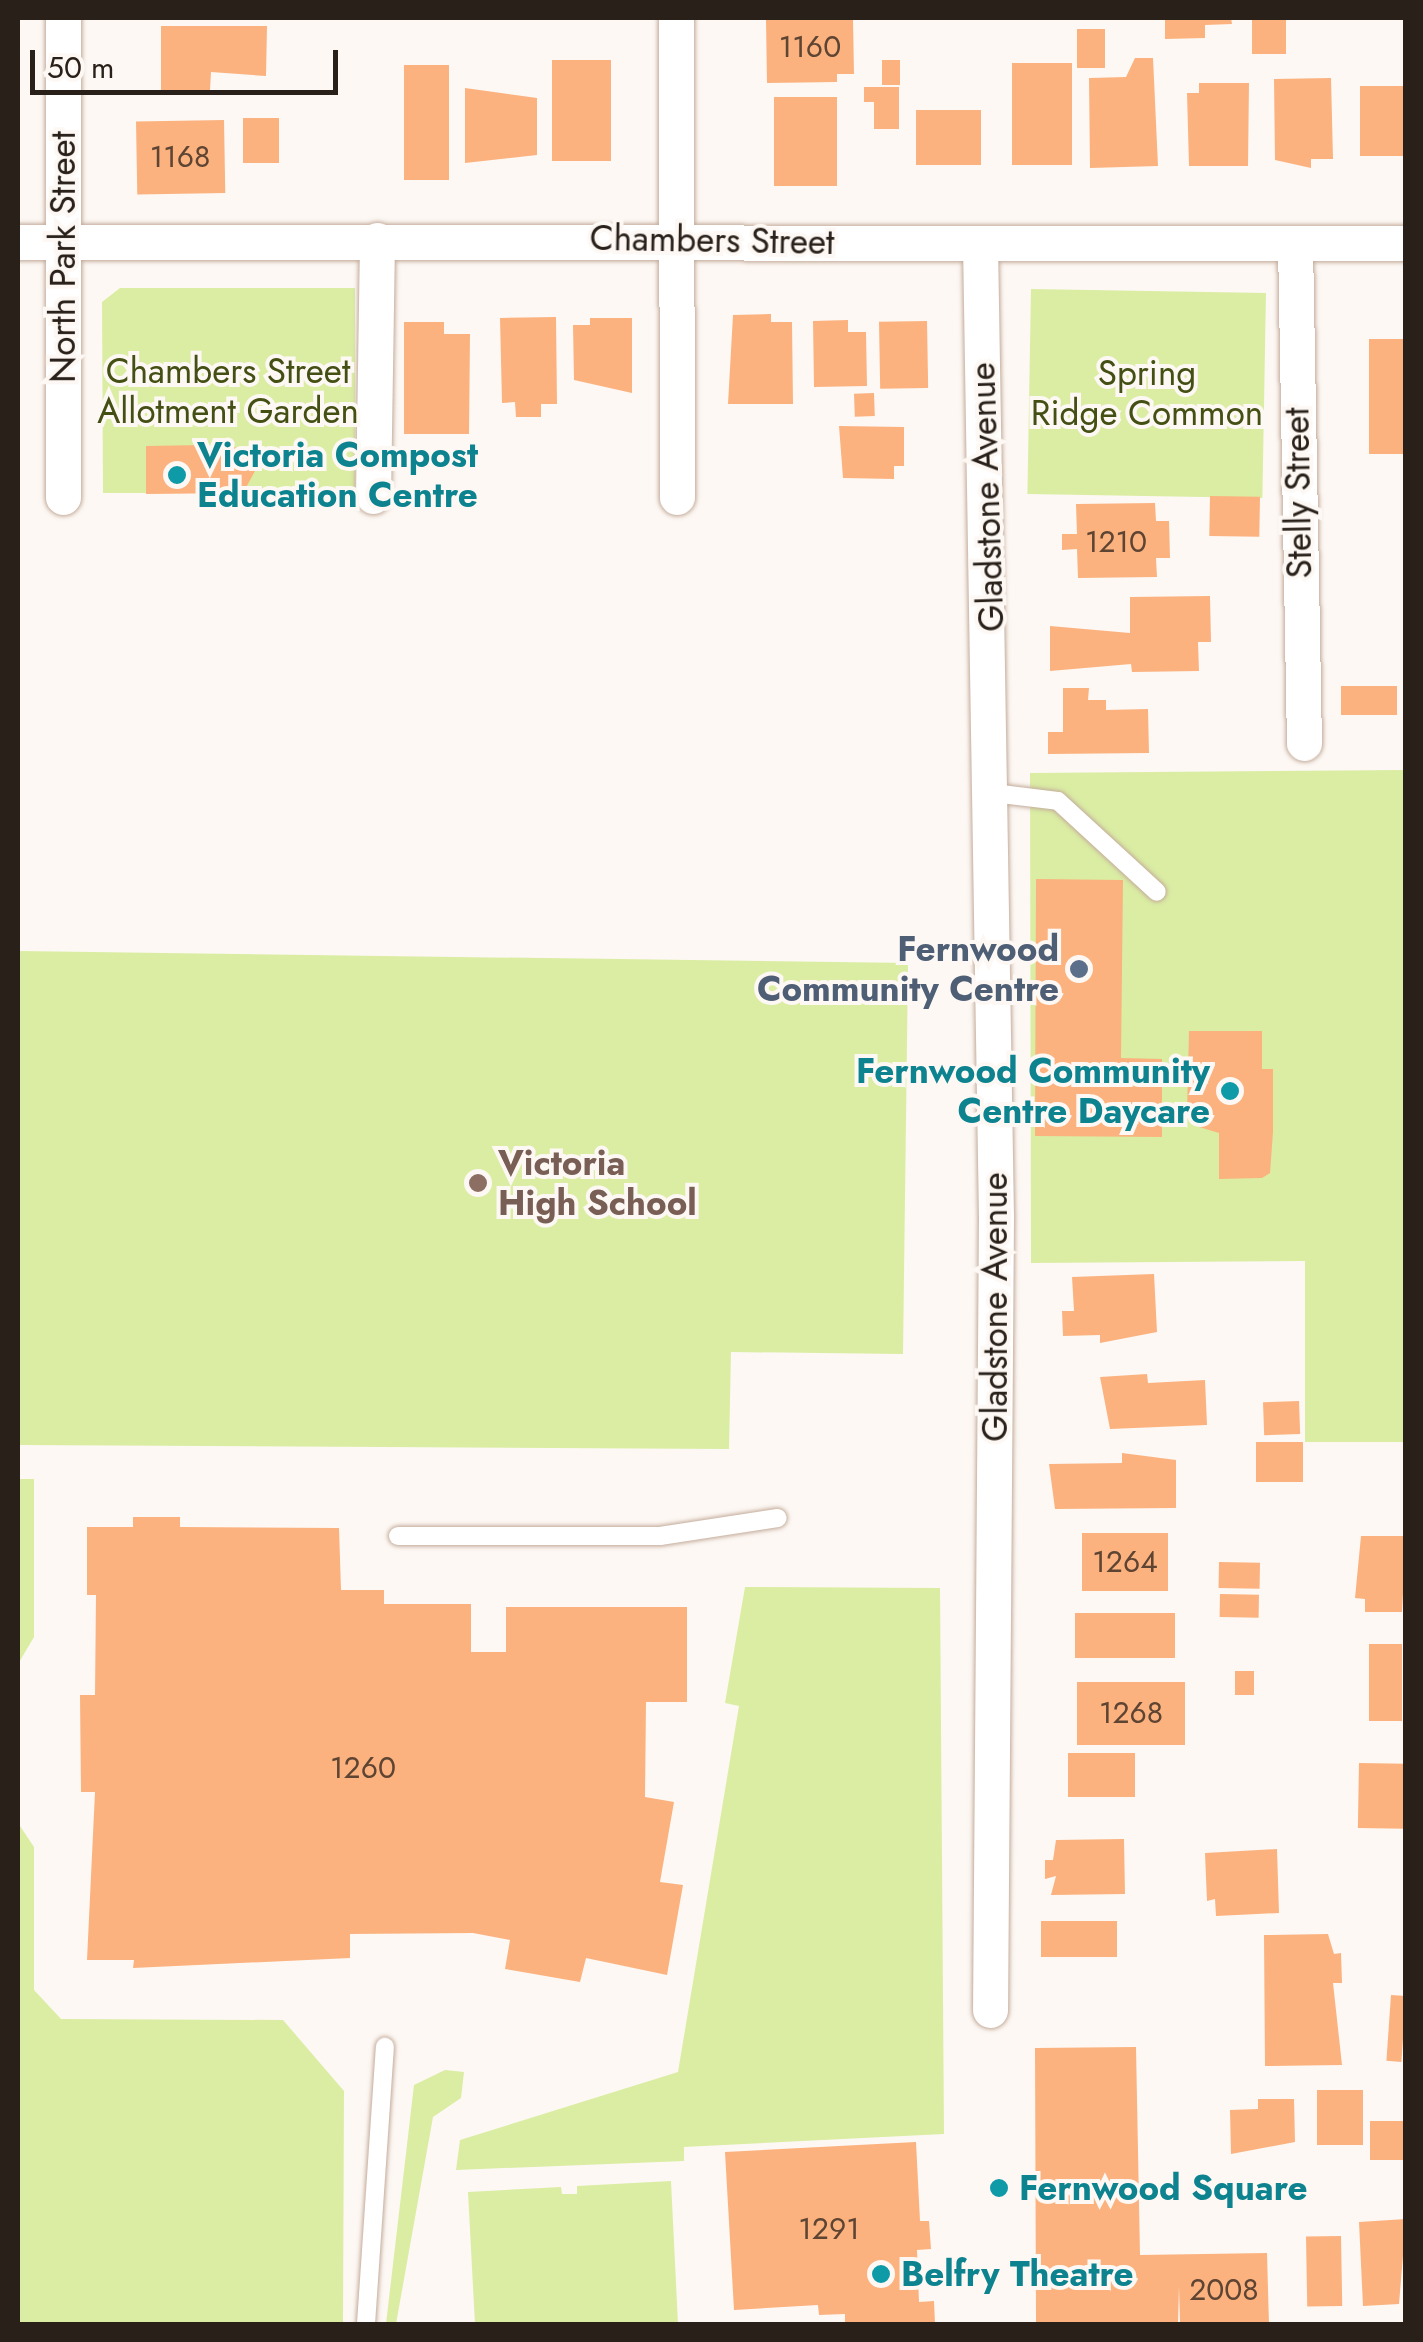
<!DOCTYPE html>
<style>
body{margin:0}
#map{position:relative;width:1423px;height:2342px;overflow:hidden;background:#fdf8f4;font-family:Jost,sans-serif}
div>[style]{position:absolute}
.green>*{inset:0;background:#daeda3;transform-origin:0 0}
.building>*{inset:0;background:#fbb27e;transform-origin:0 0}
.roads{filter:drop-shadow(0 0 2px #c4ac9b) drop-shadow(0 0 2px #c4ac9b)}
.service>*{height:18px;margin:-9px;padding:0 9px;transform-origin:9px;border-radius:9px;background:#fff}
.minor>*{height:35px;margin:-17.5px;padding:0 17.5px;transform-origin:17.5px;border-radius:17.5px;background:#fff}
.dots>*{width:28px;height:28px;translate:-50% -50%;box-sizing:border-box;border:5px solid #fdf8f4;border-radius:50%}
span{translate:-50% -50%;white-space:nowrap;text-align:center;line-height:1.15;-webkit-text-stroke:8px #fdf8f4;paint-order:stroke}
.number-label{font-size:30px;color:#5e4433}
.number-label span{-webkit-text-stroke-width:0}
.street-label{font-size:35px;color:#29201a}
.park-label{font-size:35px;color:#434f13}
.culture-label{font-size:35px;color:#0d838f;font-weight:700}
.left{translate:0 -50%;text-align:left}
.right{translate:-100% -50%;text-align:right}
.service-label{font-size:35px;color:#4e5e75;font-weight:700}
.education-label{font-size:35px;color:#785e54;font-weight:700}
.frame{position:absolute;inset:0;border:20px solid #29201a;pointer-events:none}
.scale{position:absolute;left:30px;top:50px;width:308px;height:45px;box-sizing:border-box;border:5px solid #29201a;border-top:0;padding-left:12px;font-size:30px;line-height:35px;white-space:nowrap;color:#29201a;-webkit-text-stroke:8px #fdf8f4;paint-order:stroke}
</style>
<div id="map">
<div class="green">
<i style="clip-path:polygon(120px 288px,355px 288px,355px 493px,103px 493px,102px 302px)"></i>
<i style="left:1031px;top:289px;width:235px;height:205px;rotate:1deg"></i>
<i style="clip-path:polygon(1405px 770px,1405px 1442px,1305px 1442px,1305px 1261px,1031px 1263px,1030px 773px)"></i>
<i style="clip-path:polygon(18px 951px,908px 963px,903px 1354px,731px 1352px,729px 1449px,18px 1445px)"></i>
<i style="clip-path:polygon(18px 1479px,34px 1479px,34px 1637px,18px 1664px)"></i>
<i style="clip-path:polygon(745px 1587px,940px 1588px,944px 2134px,684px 2147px,684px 2161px,456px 2170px,460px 2140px,678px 2072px,739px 1706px,725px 1703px)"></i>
<i style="clip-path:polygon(18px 1823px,34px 1847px,34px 1990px,61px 2019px,283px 2020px,344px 2091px,343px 2324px,18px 2324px)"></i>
<i style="clip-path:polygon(445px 2070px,464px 2072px,461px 2098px,433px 2117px,396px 2324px,386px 2324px,414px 2085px)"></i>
<i style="clip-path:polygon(671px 2181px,678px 2324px,475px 2324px,468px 2192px,561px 2187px,562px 2194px,577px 2194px,577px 2186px)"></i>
</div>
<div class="building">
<i style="clip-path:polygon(1165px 18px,1231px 18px,1232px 24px,1205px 25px,1205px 38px,1165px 39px)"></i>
<i style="left:1252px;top:18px;width:34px;height:36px"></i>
<i style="clip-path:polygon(766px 19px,853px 19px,854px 74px,837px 74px,837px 82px,767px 83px)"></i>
<i style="clip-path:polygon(161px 26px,267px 26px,266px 76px,211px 72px,210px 90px,161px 90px)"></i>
<i style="left:1077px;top:29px;width:28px;height:39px"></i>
<i style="clip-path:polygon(1135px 58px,1153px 58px,1158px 166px,1090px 168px,1089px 78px,1126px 77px)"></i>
<i style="left:552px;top:60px;width:59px;height:101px"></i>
<i style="left:882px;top:60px;width:18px;height:25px"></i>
<i style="left:1012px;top:63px;width:60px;height:102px"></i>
<i style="left:404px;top:65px;width:45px;height:115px"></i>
<i style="clip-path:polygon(1331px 78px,1333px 159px,1311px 159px,1311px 168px,1275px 160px,1274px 79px)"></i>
<i style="clip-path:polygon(1199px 83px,1249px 83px,1248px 166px,1189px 166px,1187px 93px,1199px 93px)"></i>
<i style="left:1406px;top:86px;width:70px;height:46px;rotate:90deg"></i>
<i style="clip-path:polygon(864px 87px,899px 87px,899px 129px,874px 129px,874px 102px,864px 102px)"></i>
<i style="clip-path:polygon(465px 88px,537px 98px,537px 155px,465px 163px)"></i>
<i style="left:774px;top:97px;width:63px;height:89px"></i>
<i style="left:981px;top:110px;width:55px;height:65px;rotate:90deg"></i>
<i style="left:243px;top:118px;width:36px;height:45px"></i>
<i style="left:224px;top:120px;width:73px;height:88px;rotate:89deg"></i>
<i style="clip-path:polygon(771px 314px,771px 322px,792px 322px,793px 404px,728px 404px,733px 315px)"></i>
<i style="clip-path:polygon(556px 317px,557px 404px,541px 404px,541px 417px,516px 417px,515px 402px,502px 403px,500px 318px)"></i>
<i style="clip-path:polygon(590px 318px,632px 318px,632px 393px,574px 380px,573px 325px,590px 325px)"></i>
<i style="clip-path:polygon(848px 320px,848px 332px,866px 332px,867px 386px,814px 387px,813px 321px)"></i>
<i style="left:927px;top:321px;width:67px;height:48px;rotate:89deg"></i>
<i style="clip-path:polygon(404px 322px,444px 322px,444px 334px,470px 334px,469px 434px,404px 434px)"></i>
<i style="left:1369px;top:339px;width:37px;height:115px"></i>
<i style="left:874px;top:393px;width:23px;height:20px;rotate:88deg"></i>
<i style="clip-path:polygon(839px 426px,904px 427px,904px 466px,894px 466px,894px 479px,843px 478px)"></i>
<i style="clip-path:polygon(206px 445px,207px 457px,215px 446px,244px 448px,255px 471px,243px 493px,146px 494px,146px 446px)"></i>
<i style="left:1210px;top:496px;width:50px;height:40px;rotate:1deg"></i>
<i style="clip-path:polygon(1155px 503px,1156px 521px,1169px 521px,1170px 558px,1156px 558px,1157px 577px,1078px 578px,1077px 549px,1062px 550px,1062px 534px,1077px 534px,1076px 504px)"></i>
<i style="clip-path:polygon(1210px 596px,1211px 642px,1198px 642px,1199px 671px,1132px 672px,1131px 664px,1050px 671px,1050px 626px,1130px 633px,1130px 597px)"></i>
<i style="left:1341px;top:686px;width:56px;height:29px"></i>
<i style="clip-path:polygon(1063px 688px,1089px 688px,1088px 700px,1106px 700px,1106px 710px,1148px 709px,1149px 753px,1048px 754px,1048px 732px,1063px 732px)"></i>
<i style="clip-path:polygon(1036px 879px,1123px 880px,1121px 1058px,1162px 1059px,1162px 1137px,1035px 1136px)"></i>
<i style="clip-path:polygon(1189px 1031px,1262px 1031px,1262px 1069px,1273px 1069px,1273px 1132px,1270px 1173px,1262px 1178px,1219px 1179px,1219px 1133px,1199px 1127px,1199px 1112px,1187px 1112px)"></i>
<i style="clip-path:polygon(1154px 1274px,1157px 1332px,1100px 1343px,1100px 1335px,1063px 1336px,1062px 1311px,1074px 1311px,1072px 1277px)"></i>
<i style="clip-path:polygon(1147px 1374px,1148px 1383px,1205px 1380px,1207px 1425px,1110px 1429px,1100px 1377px)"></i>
<i style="left:1299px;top:1401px;width:33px;height:36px;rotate:88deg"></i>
<i style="left:1256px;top:1442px;width:47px;height:40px"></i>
<i style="clip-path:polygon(1122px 1453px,1176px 1460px,1176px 1508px,1055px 1509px,1049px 1464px,1122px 1463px)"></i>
<i style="clip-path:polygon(133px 1517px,180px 1517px,180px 1527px,339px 1528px,341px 1590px,384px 1590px,384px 1604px,471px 1604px,471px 1652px,506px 1652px,506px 1607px,687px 1607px,687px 1702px,646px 1702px,645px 1797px,674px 1802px,660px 1882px,683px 1885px,667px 1975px,586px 1958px,580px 1982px,505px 1969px,510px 1940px,473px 1933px,350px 1934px,350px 1958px,133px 1968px,134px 1960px,87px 1960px,95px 1792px,81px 1792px,80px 1695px,95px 1695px,96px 1595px,87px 1595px,87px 1527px,133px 1527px)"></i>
<i style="left:1082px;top:1533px;width:86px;height:58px"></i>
<i style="clip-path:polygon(1361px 1536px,1406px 1536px,1402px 1612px,1365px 1612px,1365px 1599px,1355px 1598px)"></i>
<i style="left:1219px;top:1562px;width:41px;height:26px;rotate:1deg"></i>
<i style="left:1220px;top:1594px;width:39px;height:23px;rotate:1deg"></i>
<i style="left:1075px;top:1613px;width:100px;height:45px"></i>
<i style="left:1369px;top:1644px;width:33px;height:77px"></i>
<i style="left:1235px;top:1671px;width:19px;height:24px"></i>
<i style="left:1077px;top:1682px;width:108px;height:63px"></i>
<i style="left:1068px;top:1753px;width:67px;height:44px"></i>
<i style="left:1359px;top:1763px;width:47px;height:65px;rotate:1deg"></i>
<i style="clip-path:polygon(1124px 1839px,1125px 1894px,1051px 1895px,1056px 1876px,1045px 1879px,1045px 1860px,1053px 1860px,1056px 1840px)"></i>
<i style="clip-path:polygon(1277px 1849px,1279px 1913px,1216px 1916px,1215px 1899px,1207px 1901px,1205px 1853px)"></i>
<i style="left:1041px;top:1921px;width:76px;height:36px"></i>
<i style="clip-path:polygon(1328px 1934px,1334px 1954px,1341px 1953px,1342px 1983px,1333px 1983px,1342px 2065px,1265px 2066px,1264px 1935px)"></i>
<i style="left:1391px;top:1995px;width:15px;height:66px;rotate:4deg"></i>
<i style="clip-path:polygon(1136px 2047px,1140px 2255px,1267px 2253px,1269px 2324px,1180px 2324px,1179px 2286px,1178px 2324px,1036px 2324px,1035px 2048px)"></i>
<i style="left:1317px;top:2090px;width:46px;height:55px"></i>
<i style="clip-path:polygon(1258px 2099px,1294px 2099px,1295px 2142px,1231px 2154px,1230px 2110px,1258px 2109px)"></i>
<i style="left:1406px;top:2121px;width:39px;height:36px;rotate:90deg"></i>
<i style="clip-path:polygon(916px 2142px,920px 2221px,929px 2221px,931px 2249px,917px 2250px,919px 2302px,934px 2301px,935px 2324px,845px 2324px,845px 2314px,819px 2315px,818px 2305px,734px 2310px,725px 2152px)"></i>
<i style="clip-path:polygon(1406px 2219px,1399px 2304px,1363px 2306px,1359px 2222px)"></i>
<i style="left:1341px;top:2236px;width:70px;height:35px;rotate:89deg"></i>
</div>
<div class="roads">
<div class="service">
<i style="left:993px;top:793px;width:65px;rotate:7deg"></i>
<i style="left:1058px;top:801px;width:134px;rotate:42.6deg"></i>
<i style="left:398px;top:1536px;width:262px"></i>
<i style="left:660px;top:1536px;width:119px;rotate:-8.7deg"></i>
<i style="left:366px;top:2324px;width:278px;rotate:-86.1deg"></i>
</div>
<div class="minor">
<i style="left:676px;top:18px;width:479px;rotate:89.9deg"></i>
<i style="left:18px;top:242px;width:1388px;rotate:0.04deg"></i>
<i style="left:980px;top:243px;width:973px;rotate:89.06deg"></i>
<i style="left:996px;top:1216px;width:794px;rotate:90.43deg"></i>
<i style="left:1295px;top:243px;width:500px;rotate:88.97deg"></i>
<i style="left:373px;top:496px;width:256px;rotate:-89.1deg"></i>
<i style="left:63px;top:497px;width:479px;rotate:-90deg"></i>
</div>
</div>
<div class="dots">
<i style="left:177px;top:475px;background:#0f9aa8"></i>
<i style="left:1079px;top:969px;background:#5c6f8a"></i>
<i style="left:1230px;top:1091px;background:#0f9aa8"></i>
<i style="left:478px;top:1183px;background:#8d6e63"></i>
<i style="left:999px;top:2188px;background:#0f9aa8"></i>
<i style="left:881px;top:2274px;background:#0f9aa8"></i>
</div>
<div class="number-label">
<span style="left:810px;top:47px">1160</span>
<span style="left:180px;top:157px">1168</span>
<span style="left:1116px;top:542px">1210</span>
<span style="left:1125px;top:1562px">1264</span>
<span style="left:1131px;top:1713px">1268</span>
<span style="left:363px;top:1768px">1260</span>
<span style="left:829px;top:2229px">1291</span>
<span style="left:1224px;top:2290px">2008</span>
</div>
<div class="street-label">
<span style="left:712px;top:240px;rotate:1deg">Chambers Street</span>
<span style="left:63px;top:257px;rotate:-90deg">North Park Street</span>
<span style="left:1298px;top:493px;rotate:-91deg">Stelly Street</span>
<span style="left:987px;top:497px;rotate:-92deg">Gladstone Avenue</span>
<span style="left:995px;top:1307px;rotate:-90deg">Gladstone Avenue</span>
</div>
<div class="park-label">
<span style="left:228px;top:391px">Chambers Street<br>Allotment Garden</span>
<span style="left:1147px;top:393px">Spring<br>Ridge Common</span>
</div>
<div class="culture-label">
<span class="left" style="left:197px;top:475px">Victoria Compost<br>Education Centre</span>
<span class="right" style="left:1210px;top:1091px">Fernwood Community<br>Centre Daycare</span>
<span class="left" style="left:1019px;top:2188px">Fernwood Square</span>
<span class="left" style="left:901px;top:2274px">Belfry Theatre</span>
</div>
<div class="service-label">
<span class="right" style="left:1059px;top:969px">Fernwood<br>Community Centre</span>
</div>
<div class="education-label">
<span class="left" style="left:498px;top:1183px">Victoria<br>High School</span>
</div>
<div class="frame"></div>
<div class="scale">50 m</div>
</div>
